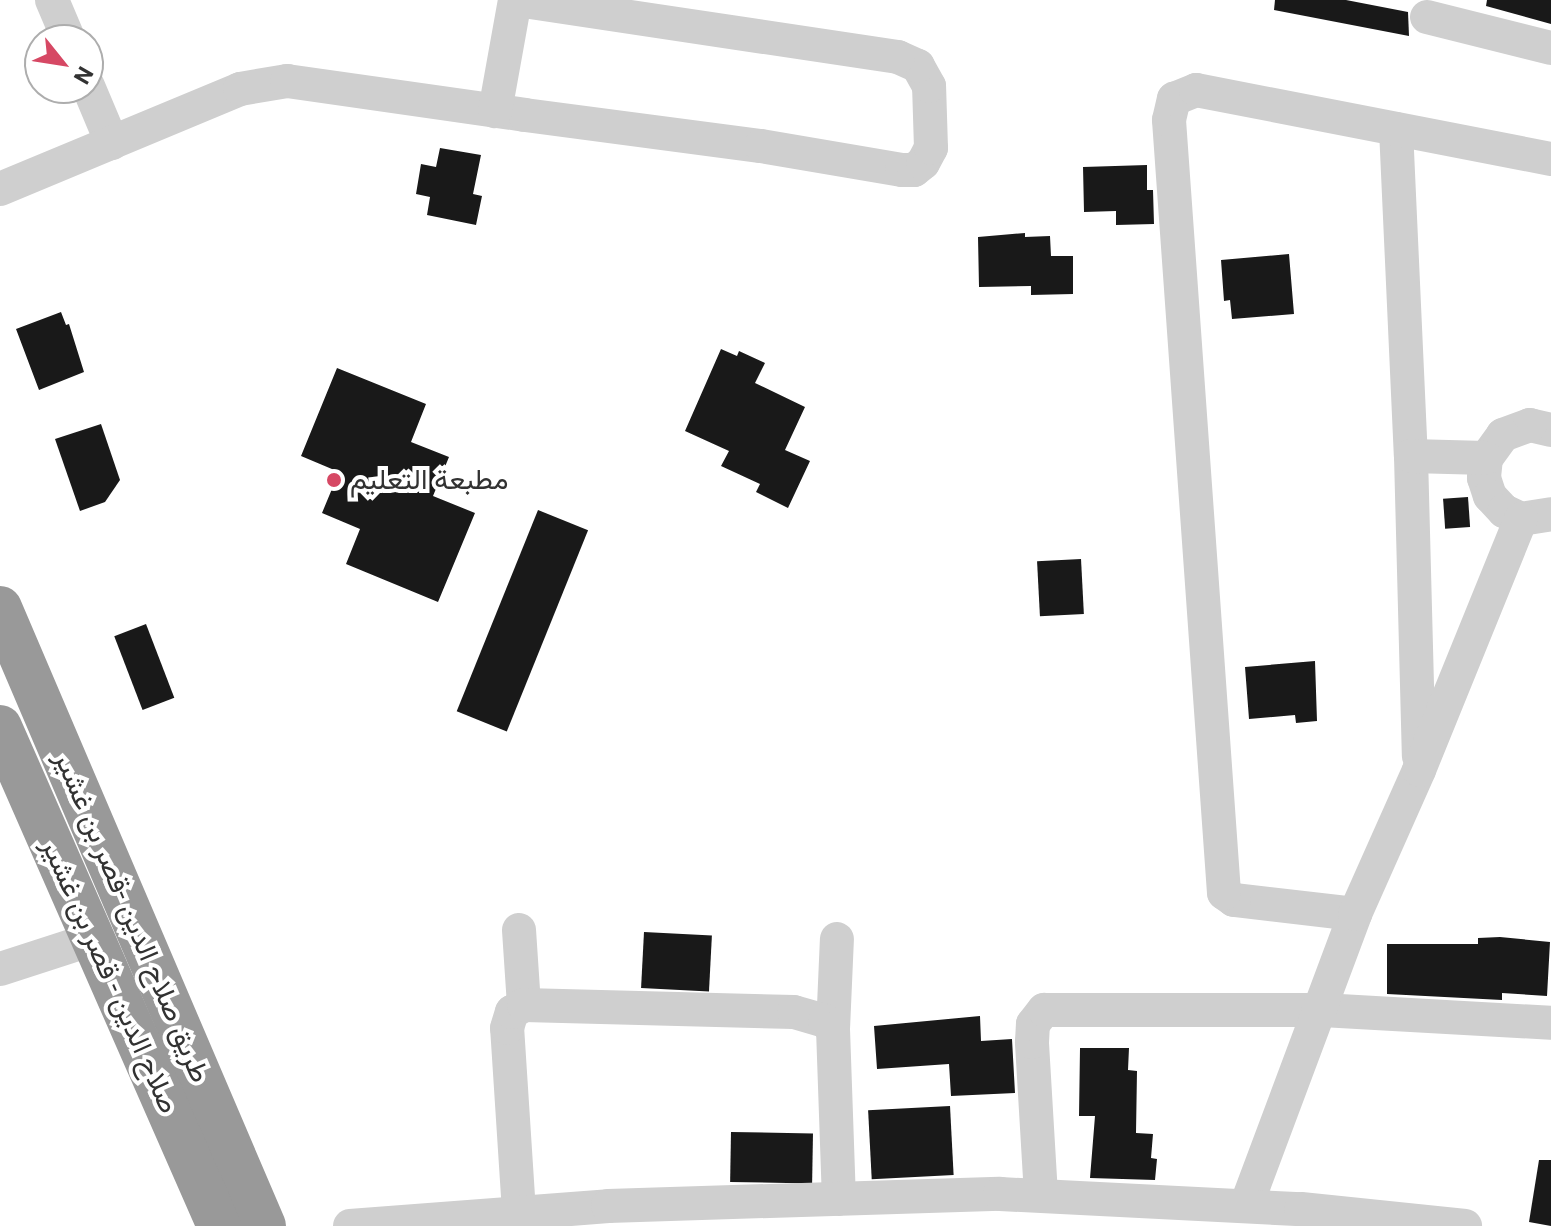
<!DOCTYPE html>
<meta charset="utf-8">
<style>
body{margin:0}
#map{position:relative;width:1551px;height:1226px;overflow:hidden;background:#fff;font-family:Roboto,Vazirmatn,sans-serif}
div>[style]{position:absolute}
.building>*{inset:0;background:#191919;transform-origin:0 0}
.minor>*{height:34px;margin:-17px;padding:0 17px;transform-origin:17px;border-radius:17px;background:#cfcfcf}
.highway>*{height:44px;margin:-22px;padding:0 22px;transform-origin:22px;border-radius:22px;background:#999}
.dots>*{width:22px;height:22px;translate:-50% -50%;box-sizing:border-box;border:4px solid #fff;border-radius:50%}
span{translate:-50% -50%;white-space:nowrap;text-align:center;line-height:1.15;-webkit-text-stroke:8px #fff;paint-order:stroke}
.poi-label{font-size:28px;color:#323232}
.left{translate:0 -50%;text-align:left}
.street-label{font-size:28px;color:#323232}
.north{position:absolute;left:24px;top:24px;width:80px;height:80px;box-sizing:border-box;background:#fff;border:2px solid #adadad;border-radius:50%;rotate:120deg;font-size:22px;font-weight:700;line-height:32px;text-align:center;color:#323232}
.north::after{content:'';display:block;margin:auto;width:28px;height:36px;background:#d64864;clip-path:polygon(50% 0,100% 100%,50% 72%,0 100%)}
</style>
<div id="map">
<div class="building">
<i style="clip-path:polygon(1275px 0,1346px 0,1408px 12px,1409px 36px,1274px 10px)"></i>
<i style="clip-path:polygon(1487px 0,1551px 0,1551px 24px,1486px 6px)"></i>
<i style="clip-path:polygon(440px 148px,481px 155px,473px 194px,482px 196px,476px 225px,427px 215px,430px 197px,416px 194px,421px 164px,436px 167px)"></i>
<i style="clip-path:polygon(1147px 165px,1147px 190px,1153px 190px,1154px 224px,1116px 225px,1116px 211px,1084px 212px,1083px 167px)"></i>
<i style="clip-path:polygon(1025px 233px,1025px 237px,1050px 236px,1051px 256px,1073px 256px,1073px 294px,1031px 295px,1031px 286px,979px 287px,978px 237px)"></i>
<i style="clip-path:polygon(1289px 254px,1294px 314px,1232px 319px,1230px 300px,1224px 301px,1221px 260px)"></i>
<i style="clip-path:polygon(61px 312px,66px 325px,69px 324px,84px 372px,39px 390px,16px 329px)"></i>
<i style="clip-path:polygon(721px 349px,737px 356px,739px 351px,765px 363px,755px 383px,805px 407px,785px 450px,810px 461px,788px 508px,756px 492px,760px 484px,721px 466px,729px 451px,685px 431px)"></i>
<i style="clip-path:polygon(337px 368px,426px 404px,411px 442px,449px 457px,433px 496px,475px 513px,438px 602px,346px 564px,360px 529px,322px 513px,339px 472px,301px 456px)"></i>
<i style="clip-path:polygon(101px 424px,120px 480px,105px 502px,80px 511px,55px 439px)"></i>
<i style="left:1468px;top:497px;width:30px;height:25px;rotate:86deg"></i>
<i style="left:538px;top:510px;width:54px;height:217px;rotate:22deg"></i>
<i style="left:1081px;top:559px;width:55px;height:44px;rotate:87deg"></i>
<i style="left:146px;top:624px;width:79px;height:34px;rotate:69deg"></i>
<i style="clip-path:polygon(1315px 661px,1317px 721px,1296px 723px,1295px 715px,1249px 719px,1245px 667px)"></i>
<i style="left:644px;top:932px;width:68px;height:56px;rotate:3deg"></i>
<i style="clip-path:polygon(1500px 937px,1550px 942px,1547px 996px,1502px 993px,1502px 1000px,1387px 994px,1387px 944px,1478px 944px,1478px 938px)"></i>
<i style="clip-path:polygon(980px 1016px,981px 1041px,1012px 1039px,1015px 1093px,951px 1096px,949px 1064px,877px 1069px,874px 1026px)"></i>
<i style="clip-path:polygon(1080px 1048px,1129px 1048px,1128px 1070px,1137px 1071px,1136px 1133px,1153px 1134px,1151px 1158px,1157px 1159px,1155px 1180px,1090px 1178px,1095px 1116px,1079px 1116px)"></i>
<i style="left:950px;top:1106px;width:69px;height:82px;rotate:87deg"></i>
<i style="left:731px;top:1132px;width:82px;height:50px;rotate:1deg"></i>
<i style="clip-path:polygon(1539px 1160px,1551px 1160px,1551px 1226px,1529px 1222px)"></i>
</div>
<div class="minor">
<i style="left:52px;top:0;width:43px;rotate:67deg"></i>
<i style="left:1427px;top:17px;width:128px;rotate:14deg"></i>
<i style="left:88px;top:86px;width:62px;rotate:67.2deg"></i>
<i style="left:1396px;top:129px;width:327px;rotate:87.4deg"></i>
<i style="left:1411px;top:456px;width:300px;rotate:88.5deg"></i>
<i style="left:0;top:189px;width:260px;rotate:-22.6deg"></i>
<i style="left:240px;top:89px;width:48px;rotate:-9.7deg"></i>
<i style="left:287px;top:81px;width:240px;rotate:8.1deg"></i>
<i style="left:525px;top:115px;width:238px;rotate:7.5deg"></i>
<i style="left:761px;top:146px;width:143px;rotate:9.7deg"></i>
<i style="left:902px;top:170px;width:12px"></i>
<i style="left:914px;top:170px;width:11px;rotate:-38deg"></i>
<i style="left:923px;top:163px;width:17px;rotate:-62deg"></i>
<i style="left:931px;top:148px;width:62px;rotate:-91.8deg"></i>
<i style="left:929px;top:86px;width:23px;rotate:-119deg"></i>
<i style="left:918px;top:66px;width:22px;rotate:-156deg"></i>
<i style="left:898px;top:57px;width:387px;rotate:-171.5deg"></i>
<i style="left:515px;top:0;width:113px;rotate:100.2deg"></i>
<i style="left:1551px;top:430px;width:22px;rotate:-167deg"></i>
<i style="left:1530px;top:425px;width:29px;rotate:160deg"></i>
<i style="left:1503px;top:435px;width:29px;rotate:126deg"></i>
<i style="left:1486px;top:458px;width:20px;rotate:96deg"></i>
<i style="left:1484px;top:478px;width:19px;rotate:72deg"></i>
<i style="left:1490px;top:496px;width:21px;rotate:47deg"></i>
<i style="left:1504px;top:511px;width:19px;rotate:25deg"></i>
<i style="left:1521px;top:519px;width:30px;rotate:-9deg"></i>
<i style="left:1411px;top:456px;width:75px;rotate:1.5deg"></i>
<i style="left:1355px;top:914px;width:122px;rotate:-173.4deg"></i>
<i style="left:1234px;top:900px;width:12px;rotate:-145deg"></i>
<i style="left:1224px;top:893px;width:775px;rotate:-94.07deg"></i>
<i style="left:1169px;top:120px;width:22px;rotate:-77deg"></i>
<i style="left:1174px;top:99px;width:24px;rotate:-22deg"></i>
<i style="left:1196px;top:90px;width:362px;rotate:11deg"></i>
<i style="left:519px;top:930px;width:75px;rotate:86.2deg"></i>
<i style="left:0;top:969px;width:98px;rotate:-17.9deg"></i>
<i style="left:833px;top:1029px;width:90px;rotate:-87.5deg"></i>
<i style="left:1041px;top:1195px;width:153px;rotate:-93.4deg"></i>
<i style="left:1032px;top:1042px;width:18px;rotate:-87deg"></i>
<i style="left:1033px;top:1024px;width:18px;rotate:-52deg"></i>
<i style="left:1044px;top:1010px;width:278px"></i>
<i style="left:1322px;top:1010px;width:229px;rotate:3.2deg"></i>
<i style="left:1246px;top:1206px;width:312px;rotate:-69.5deg"></i>
<i style="left:1355px;top:914px;width:158px;rotate:-66deg"></i>
<i style="left:1419px;top:770px;width:271px;rotate:-67.9deg"></i>
<i style="left:519px;top:1212px;width:184px;rotate:-93.7deg"></i>
<i style="left:507px;top:1028px;width:17px;rotate:-73deg"></i>
<i style="left:512px;top:1012px;width:14px;rotate:-30deg"></i>
<i style="left:524px;top:1005px;width:270px;rotate:1.5deg"></i>
<i style="left:794px;top:1012px;width:32px;rotate:16deg"></i>
<i style="left:825px;top:1021px;width:11px;rotate:45deg"></i>
<i style="left:833px;top:1029px;width:170px;rotate:88deg"></i>
<i style="left:350px;top:1226px;width:259px;rotate:-4.4deg"></i>
<i style="left:608px;top:1206px;width:392px;rotate:-1.8deg"></i>
<i style="left:1000px;top:1194px;width:301px;rotate:2.9deg"></i>
<i style="left:1301px;top:1209px;width:165px;rotate:5.9deg"></i>
</div>
<div class="highway">
<i style="left:0;top:608px;width:672px;rotate:66.87deg"></i>
<i style="left:0;top:727px;width:545px;rotate:66.3deg"></i>
</div>
<div class="dots">
<i style="left:334px;top:480px;background:#d64864"></i>
</div>
<div class="poi-label">
<span class="left" style="left:350px;top:480px">مطبعة التعليم</span>
</div>
<div class="street-label">
<span style="left:132px;top:917px;rotate:67deg">طريق صلاح الدين -قصر بن غشير</span>
<span style="left:110px;top:976px;rotate:66deg">صلاح الدين - قصر بن غشير</span>
</div>
<div class="north">N</div>
</div>
